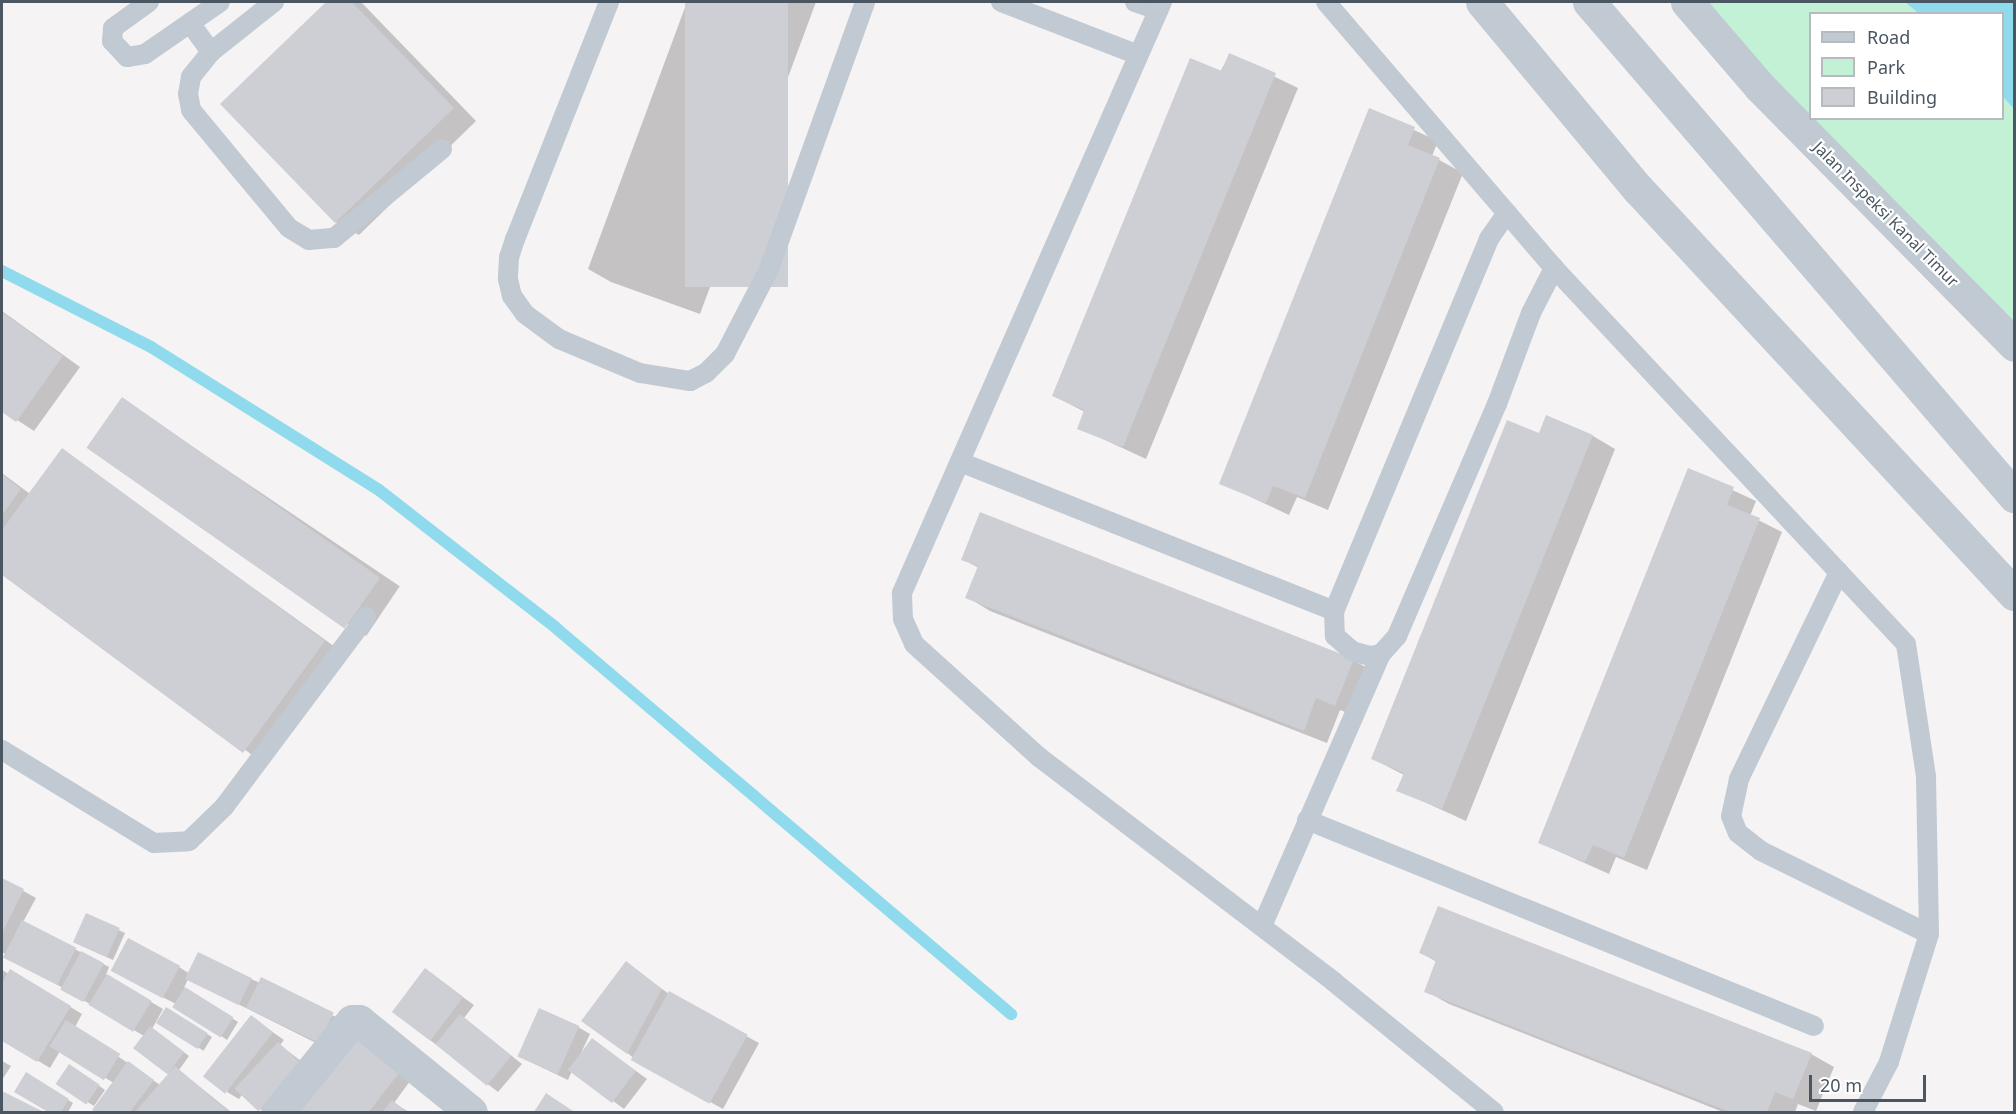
<!DOCTYPE html>
<style>
body{margin:0}
#map{position:relative;width:2016px;height:1114px;overflow:hidden;background:#f5f3f3;font-family:"Noto Sans",sans-serif}
div>[style]{position:absolute}
.green>*{inset:0;background:#c3f1d5}
.water>*{inset:0;background:#90daee}
.shadow>*{inset:0;background:#0003;transform-origin:0 0}
.stream>*{height:12px;margin:-6px;padding:0 6px;transform-origin:6px;border-radius:6px;background:#90daee}
.building>*{inset:0;background:#cdcfd5;transform-origin:0 0}
.service>*{height:20px;margin:-10px;padding:0 10px;transform-origin:10px;border-radius:10px;background:#c1cad2}
.minor>*{height:33px;margin:-16.5px;padding:0 16.5px;transform-origin:16.5px;border-radius:16.5px;background:#c1cad2}
.tertiary>*{height:33px;margin:-16.5px;padding:0 16.5px;transform-origin:16.5px;border-radius:16.5px;background:#c1cad2}
span{translate:-50% -50%;white-space:nowrap;text-align:center;line-height:1.15;-webkit-text-stroke:4.5px #fff;paint-order:stroke}
.street-label{font-size:16px;color:#4a5661}
.frame{position:absolute;inset:0;border:3px solid #4a5661;pointer-events:none}
.legend{position:absolute;left:1809px;top:12px;width:195px;height:108px;box-sizing:border-box;background:#fff;border:2px solid #b7bbc0;margin:0;padding:8px 10px;list-style:none;font-size:18px;color:#4a5661}
.legend li{display:flex;align-items:center;gap:12px;height:30px}
.legend b{width:30px;border:2px solid #b7bbc0}
.scale{position:absolute;left:1809px;top:1075px;width:117px;height:27px;box-sizing:border-box;border:3px solid #4a5661;border-top:0;padding-left:8px;font-size:18px;line-height:21px;white-space:nowrap;color:#4a5661;-webkit-text-stroke:4px #fff;paint-order:stroke}
</style>
<div id="map">
<div class="green">
<i style="clip-path:polygon(1687px 2px,1905px 2px,1918px 13px,1810px 14px,1810px 118px,2002px 118px,2003px 97px,2014px 109px,2014px 345px)"></i>
</div>
<div class="water">
<i style="clip-path:polygon(1905px 2px,2014px 2px,2014px 109px,2003px 97px,2002px 14px,1918px 13px)"></i>
</div>
<div class="shadow">
<i style="clip-path:polygon(328px 2px,362px 3px,476px 121px,359px 235px,336px 222px,223px 104px)"></i>
<i style="clip-path:polygon(687px 2px,816px 2px,700px 314px,611px 282px,588px 269px)"></i>
<i style="clip-path:polygon(1229px 55px,1298px 88px,1146px 459px,1079px 428px,1085px 412px,1054px 396px)"></i>
<i style="clip-path:polygon(1370px 110px,1438px 141px,1432px 156px,1463px 173px,1328px 510px,1297px 497px,1289px 515px,1221px 483px)"></i>
<i style="clip-path:polygon(2px 311px,80px 367px,34px 431px,2px 410px)"></i>
<i style="left:122px;top:399px;width:335px;height:60px;rotate:34deg"></i>
<i style="clip-path:polygon(1540px 435px,1593px 436px,1615px 449px,1466px 821px,1398px 790px,1404px 775px,1373px 759px)"></i>
<i style="clip-path:polygon(62px 450px,342px 652px,262px 762px,2px 573px,2px 473px,30px 494px)"></i>
<i style="clip-path:polygon(1689px 470px,1756px 501px,1750px 516px,1782px 532px,1647px 870px,1616px 857px,1609px 874px,1540px 843px)"></i>
<i style="clip-path:polygon(962px 559px,1353px 660px,1376px 673px,1358px 717px,1340px 710px,1327px 743px,990px 611px,967px 597px,979px 568px)"></i>
<i style="clip-path:polygon(2px 879px,36px 898px,23px 922px,109px 967px,106px 975px,163px 1009px,152px 1029px,189px 1056px,179px 1070px,231px 1112px,99px 1112px,95px 1110px,114px 1083px,60px 1051px,50px 1068px,2px 1039px,2px 970px,9px 974px,11px 971px,82px 1014px,75px 1027px,160px 1085px,170px 1074px,135px 1047px,144px 1036px,2px 952px)"></i>
<i style="clip-path:polygon(87px 915px,125px 933px,113px 960px,80px 945px)"></i>
<i style="clip-path:polygon(1421px 953px,1811px 1054px,1834px 1067px,1816px 1111px,1798px 1104px,1795px 1112px,1723px 1112px,1449px 1004px,1426px 991px,1437px 962px)"></i>
<i style="clip-path:polygon(626px 963px,669px 994px,759px 1043px,723px 1109px,646px 1067px,583px 1020px)"></i>
<i style="clip-path:polygon(179px 967px,190px 974px,251px 979px,345px 1021px,330px 1050px,188px 979px,184px 988px,238px 1022px,227px 1040px,176px 1004px,125px 978px)"></i>
<i style="clip-path:polygon(425px 970px,474px 1005px,464px 1018px,522px 1064px,498px 1092px,430px 1040px)"></i>
<i style="left:167px;top:1009px;width:53px;height:16px;rotate:32deg"></i>
<i style="clip-path:polygon(251px 1017px,284px 1040px,280px 1045px,314px 1071px,264px 1112px,242px 1095px,239px 1099px,227px 1092px)"></i>
<i style="clip-path:polygon(578px 1027px,590px 1034px,581px 1053px,593px 1040px,647px 1079px,624px 1109px,572px 1071px,568px 1080px,518px 1056px)"></i>
<i style="clip-path:polygon(350px 1032px,413px 1077px,394px 1103px,409px 1112px,291px 1112px)"></i>
<i style="clip-path:polygon(2px 1061px,11px 1066px,2px 1080px)"></i>
<i style="clip-path:polygon(75px 1069px,105px 1090px,94px 1106px,58px 1083px)"></i>
<i style="clip-path:polygon(27px 1074px,73px 1103px,68px 1112px,51px 1112px,16px 1092px)"></i>
<i style="clip-path:polygon(2px 1092px,41px 1112px,2px 1112px)"></i>
<i style="clip-path:polygon(547px 1095px,559px 1102px,574px 1112px,535px 1112px)"></i>
</div>
<div class="stream">
<i style="left:2px;top:271px;width:167px;rotate:27deg"></i>
<i style="left:151px;top:347px;width:269px;rotate:32.1deg"></i>
<i style="left:379px;top:490px;width:224px;rotate:37.9deg"></i>
<i style="left:556px;top:628px;width:597px;rotate:40.31deg"></i>
</div>
<div class="building">
<i style="clip-path:polygon(326px 2px,352px 2px,454px 108px,335px 223px,220px 104px)"></i>
<i style="left:685px;top:2px;width:103px;height:285px"></i>
<i style="clip-path:polygon(1229px 53px,1276px 73px,1123px 447px,1077px 429px,1084px 410px,1052px 396px,1190px 58px,1222px 71px)"></i>
<i style="clip-path:polygon(1369px 108px,1415px 127px,1408px 145px,1440px 158px,1305px 498px,1273px 486px,1266px 503px,1219px 484px)"></i>
<i style="clip-path:polygon(2px 312px,63px 356px,16px 422px,2px 412px)"></i>
<i style="left:122px;top:397px;width:315px;height:62px;rotate:35deg"></i>
<i style="clip-path:polygon(1546px 415px,1593px 435px,1442px 809px,1396px 791px,1404px 773px,1371px 759px,1507px 420px,1539px 433px)"></i>
<i style="clip-path:polygon(62px 448px,325px 641px,243px 753px,2px 575px,2px 530px)"></i>
<i style="clip-path:polygon(1688px 468px,1734px 487px,1727px 505px,1760px 518px,1624px 858px,1593px 845px,1585px 862px,1538px 843px)"></i>
<i style="clip-path:polygon(2px 474px,21px 489px,2px 515px)"></i>
<i style="clip-path:polygon(980px 512px,1354px 659px,1335px 706px,1316px 698px,1304px 731px,965px 598px,978px 566px,961px 560px)"></i>
<i style="clip-path:polygon(2px 878px,24px 889px,2px 933px)"></i>
<i style="clip-path:polygon(1438px 906px,1812px 1053px,1793px 1099px,1775px 1092px,1767px 1112px,1730px 1112px,1424px 992px,1436px 960px,1419px 953px)"></i>
<i style="left:86px;top:913px;width:37px;height:32px;rotate:24deg"></i>
<i style="left:22px;top:920px;width:61px;height:42px;rotate:27deg"></i>
<i style="left:128px;top:938px;width:59px;height:37px;rotate:28deg"></i>
<i style="left:81px;top:951px;width:26px;height:44px;rotate:28deg"></i>
<i style="left:198px;top:952px;width:60px;height:30px;rotate:26deg"></i>
<i style="clip-path:polygon(626px 961px,662px 989px,627px 1054px,581px 1021px)"></i>
<i style="left:425px;top:968px;width:48px;height:55px;rotate:37deg"></i>
<i style="clip-path:polygon(10px 969px,71px 1006px,37px 1062px,2px 1041px,2px 983px)"></i>
<i style="left:107px;top:974px;width:52px;height:36px;rotate:31deg"></i>
<i style="left:261px;top:977px;width:81px;height:34px;rotate:26deg"></i>
<i style="left:185px;top:987px;width:57px;height:24px;rotate:32deg"></i>
<i style="left:669px;top:991px;width:90px;height:79px;rotate:29deg"></i>
<i style="left:166px;top:1007px;width:49px;height:19px;rotate:32deg"></i>
<i style="left:539px;top:1008px;width:44px;height:53px;rotate:24deg"></i>
<i style="left:460px;top:1014px;width:66px;height:39px;rotate:39deg"></i>
<i style="left:251px;top:1015px;width:28px;height:78px;rotate:38deg"></i>
<i style="left:66px;top:1020px;width:64px;height:31px;rotate:32deg"></i>
<i style="left:150px;top:1026px;width:43px;height:28px;rotate:37deg"></i>
<i style="clip-path:polygon(350px 1030px,402px 1069px,369px 1112px,289px 1112px)"></i>
<i style="left:592px;top:1038px;width:55px;height:40px;rotate:37deg"></i>
<i style="left:278px;top:1042px;width:33px;height:64px;rotate:43deg"></i>
<i style="clip-path:polygon(128px 1061px,154px 1080px,130px 1112px,96px 1112px,92px 1110px)"></i>
<i style="left:69px;top:1064px;width:37px;height:24px;rotate:34deg"></i>
<i style="clip-path:polygon(175px 1066px,229px 1112px,135px 1112px)"></i>
<i style="clip-path:polygon(26px 1072px,69px 1099px,61px 1112px,48px 1112px,14px 1092px)"></i>
<i style="clip-path:polygon(2px 1091px,44px 1112px,2px 1112px)"></i>
<i style="clip-path:polygon(546px 1093px,574px 1112px,534px 1112px)"></i>
<i style="clip-path:polygon(392px 1100px,407px 1112px,382px 1112px)"></i>
</div>
<div class="service">
<i style="left:149px;top:2px;width:44px;rotate:144.2deg"></i>
<i style="left:113px;top:28px;width:13px;rotate:94deg"></i>
<i style="left:112px;top:41px;width:22px;rotate:47deg"></i>
<i style="left:127px;top:57px;width:18px;rotate:-9deg"></i>
<i style="left:145px;top:54px;width:91px;rotate:-34.7deg"></i>
<i style="left:274px;top:2px;width:80px;rotate:141.6deg"></i>
<i style="left:211px;top:52px;width:32px;rotate:129deg"></i>
<i style="left:191px;top:77px;width:17px;rotate:100deg"></i>
<i style="left:188px;top:94px;width:16px;rotate:79deg"></i>
<i style="left:191px;top:110px;width:153px;rotate:50.3deg"></i>
<i style="left:289px;top:228px;width:23px;rotate:31deg"></i>
<i style="left:309px;top:240px;width:25px;rotate:-5deg"></i>
<i style="left:334px;top:238px;width:140px;rotate:-39.5deg"></i>
<i style="left:609px;top:2px;width:255px;rotate:111.6deg"></i>
<i style="left:515px;top:239px;width:19px;rotate:108deg"></i>
<i style="left:509px;top:257px;width:22px;rotate:93deg"></i>
<i style="left:508px;top:279px;width:17px;rotate:77deg"></i>
<i style="left:512px;top:296px;width:22px;rotate:54deg"></i>
<i style="left:525px;top:314px;width:42px;rotate:36.3deg"></i>
<i style="left:559px;top:339px;width:88px;rotate:22.8deg"></i>
<i style="left:640px;top:373px;width:51px;rotate:9.1deg"></i>
<i style="left:690px;top:381px;width:18px;rotate:-27deg"></i>
<i style="left:706px;top:373px;width:27px;rotate:-45deg"></i>
<i style="left:725px;top:354px;width:96px;rotate:-62.6deg"></i>
<i style="left:769px;top:269px;width:284px;rotate:-70.2deg"></i>
<i style="left:1001px;top:2px;width:147px;rotate:21.1deg"></i>
<i style="left:1135px;top:2px;width:24px;rotate:19deg"></i>
<i style="left:1162px;top:2px;width:646px;rotate:113.75deg"></i>
<i style="left:902px;top:593px;width:26px;rotate:88deg"></i>
<i style="left:903px;top:619px;width:27px;rotate:66deg"></i>
<i style="left:914px;top:644px;width:169px;rotate:42.1deg"></i>
<i style="left:1039px;top:757px;width:371px;rotate:37.3deg"></i>
<i style="left:1334px;top:982px;width:206px;rotate:39.1deg"></i>
<i style="left:1326px;top:2px;width:350px;rotate:49.4deg"></i>
<i style="left:1554px;top:268px;width:515px;rotate:46.89deg"></i>
<i style="left:1906px;top:644px;width:134px;rotate:81.4deg"></i>
<i style="left:1926px;top:777px;width:157px;rotate:88.9deg"></i>
<i style="left:1929px;top:934px;width:134px;rotate:107.4deg"></i>
<i style="left:1889px;top:1062px;width:56px;rotate:117.5deg"></i>
<i style="left:190px;top:23px;width:36px;rotate:54deg"></i>
<i style="left:1507px;top:213px;width:32px;rotate:125deg"></i>
<i style="left:1489px;top:239px;width:403px;rotate:112.6deg"></i>
<i style="left:1334px;top:611px;width:25px;rotate:88deg"></i>
<i style="left:1335px;top:636px;width:23px;rotate:41deg"></i>
<i style="left:1352px;top:651px;width:19px;rotate:16deg"></i>
<i style="left:1370px;top:656px;width:11px;rotate:-10deg"></i>
<i style="left:1381px;top:654px;width:24px;rotate:-48deg"></i>
<i style="left:1397px;top:636px;width:253px;rotate:-66.7deg"></i>
<i style="left:1497px;top:404px;width:97px;rotate:-69.5deg"></i>
<i style="left:1531px;top:313px;width:51px;rotate:-62.9deg"></i>
<i style="left:960px;top:462px;width:403px;rotate:21.7deg"></i>
<i style="left:1839px;top:572px;width:230px;rotate:115.8deg"></i>
<i style="left:1739px;top:779px;width:38px;rotate:102deg"></i>
<i style="left:1731px;top:816px;width:18px;rotate:68deg"></i>
<i style="left:1738px;top:833px;width:29px;rotate:38deg"></i>
<i style="left:1761px;top:851px;width:187px;rotate:26.3deg"></i>
<i style="left:2px;top:750px;width:178px;rotate:31.5deg"></i>
<i style="left:154px;top:843px;width:35px;rotate:-3deg"></i>
<i style="left:189px;top:841px;width:49px;rotate:-44.2deg"></i>
<i style="left:224px;top:807px;width:237px;rotate:-53.2deg"></i>
<i style="left:1307px;top:820px;width:547px;rotate:22.11deg"></i>
<i style="left:1262px;top:926px;width:297px;rotate:-66.4deg"></i>
</div>
<div class="minor">
<i style="left:1482px;top:2px;width:244px;rotate:50.2deg"></i>
<i style="left:1638px;top:189px;width:553px;rotate:47.13deg"></i>
<i style="left:1589px;top:2px;width:652px;rotate:49.29deg"></i>
<i style="left:278px;top:1112px;width:117px;rotate:-50.9deg"></i>
<i style="left:352px;top:1021px;width:7px"></i>
<i style="left:359px;top:1021px;width:144px;rotate:39.1deg"></i>
</div>
<div class="tertiary">
<i style="left:1687px;top:2px;width:112px;rotate:49.3deg"></i>
<i style="left:1760px;top:87px;width:362px;rotate:45.4deg"></i>
</div>
<div class="street-label">
<span style="left:1886px;top:214px;rotate:45deg">Jalan Inspeksi Kanal Timur</span>
</div>
<div class="frame"></div>
<ul class="legend">
<li><b style="height:8px;background:#c1cad2"></b>Road</li>
<li><b style="height:16px;background:#c3f1d5"></b>Park</li>
<li><b style="height:16px;background:#cdcfd5"></b>Building</li>
</ul>
<div class="scale">20 m</div>
</div>
